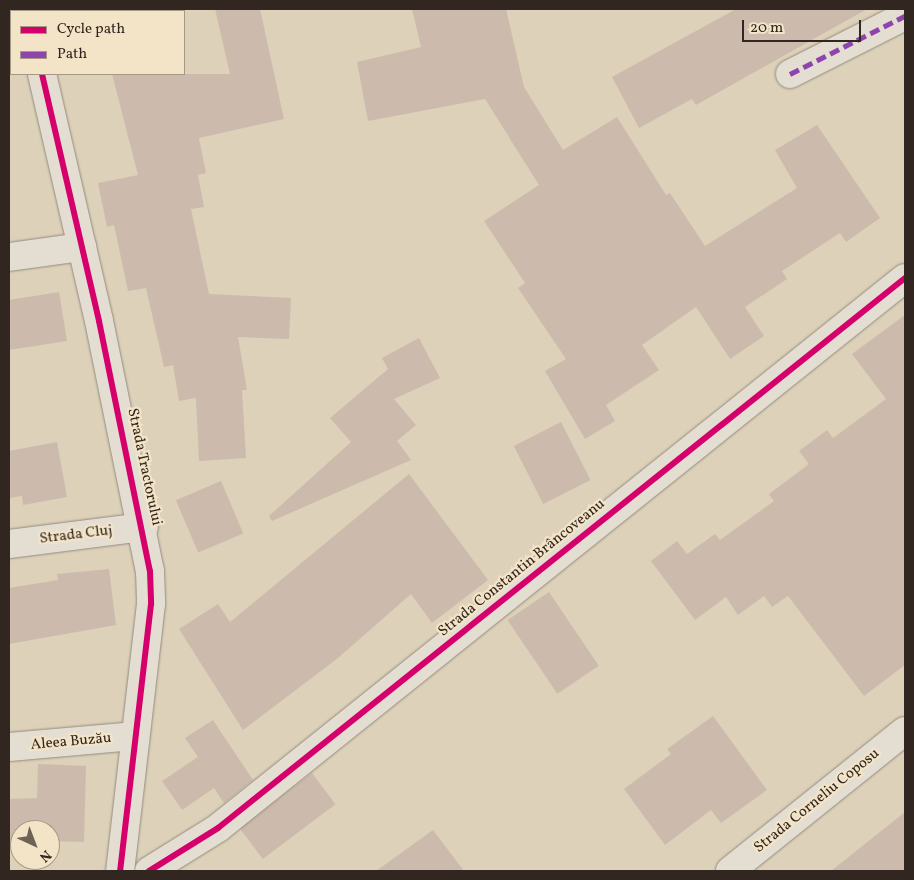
<!DOCTYPE html>
<meta charset="utf-8">
<style>
body{margin:0}
#map{position:relative;width:914px;height:880px;overflow:hidden;background:#ddd1b9;font-family:Vollkorn,serif}
div>[style]{position:absolute}
.building>*{inset:0;background:#ccbbac;transform-origin:0 0}
.roads{filter:drop-shadow(0 0 1px #938b7d) drop-shadow(0 0 1px #938b7d)}
.minor>*{height:28px;margin:-14px;padding:0 14px;transform-origin:14px;border-radius:14px;background:#e4ded2}
.quiet>*{height:5px;margin-top:-2.5px;transform-origin:0;background:repeating-linear-gradient(90deg,#8e44ad 0 10px,transparent 0 15px)}
.cycleway>*{height:6px;margin:-3px;padding:0 3px;transform-origin:3px;border-radius:3px;background:#d6006c}
span{translate:-50% -50%;white-space:nowrap;text-align:center;line-height:1.15;-webkit-text-stroke:4.5px #f3e4c8;paint-order:stroke}
.street-label{font-size:15px;color:#322720}
.frame{position:absolute;inset:0;border:10px solid #322720;pointer-events:none}
.legend{position:absolute;left:10px;top:10px;width:175px;height:65px;box-sizing:border-box;background:#f3e4c8;border:1px solid #a69885;margin:0;padding:6px 9px;list-style:none;font-size:15px;color:#322720}
.legend li{display:flex;align-items:center;gap:10px;height:25px}
.legend b{width:25px;border:1px solid #a69885}
.north{position:absolute;left:10px;top:820px;width:50px;height:50px;box-sizing:border-box;background:#f3e4c8;border:1px solid #a69885;border-radius:50%;rotate:137deg;font-size:14px;font-weight:700;line-height:20px;text-align:center;color:#322720}
.north::after{content:'';display:block;margin:auto;width:18px;height:22px;background:#6e6256;clip-path:polygon(50% 0,100% 100%,50% 72%,0 100%)}
.scale{position:absolute;left:742px;top:20px;width:119px;height:22px;box-sizing:border-box;border:2px solid #322720;border-top:0;padding-left:6px;font-size:15px;line-height:18px;white-space:nowrap;color:#322720;-webkit-text-stroke:4px #f3e4c8;paint-order:stroke}
</style>
<div id="map">
<div class="building">
<i style="clip-path:polygon(215px 9px,260px 9px,284px 119px,199px 138px,206px 173px,198px 175px,204px 207px,191px 209px,209px 294px,291px 298px,289px 339px,238px 337px,247px 390px,242px 390px,246px 458px,199px 461px,196px 398px,179px 401px,173px 365px,164px 367px,146px 288px,128px 291px,114px 225px,107px 227px,98px 183px,138px 175px,112px 74px,230px 74px)"></i>
<i style="clip-path:polygon(412px 9px,506px 9px,524px 87px,563px 150px,617px 117px,666px 195px,670px 193px,705px 246px,797px 188px,775px 150px,817px 125px,880px 218px,846px 242px,840px 233px,782px 271px,787px 279px,745px 307px,764px 336px,730px 359px,696px 307px,642px 345px,659px 370px,606px 405px,615px 421px,585px 439px,545px 371px,566px 359px,518px 288px,525px 283px,484px 221px,539px 185px,485px 99px,368px 121px,357px 62px,421px 47px)"></i>
<i style="clip-path:polygon(736px 9px,867px 9px,696px 105px,692px 99px,639px 128px,612px 77px)"></i>
<i style="clip-path:polygon(59px 292px,67px 341px,9px 350px,9px 300px)"></i>
<i style="clip-path:polygon(905px 315px,905px 665px,864px 696px,788px 596px,772px 607px,764px 596px,738px 615px,726px 597px,695px 620px,651px 561px,677px 541px,687px 554px,715px 534px,720px 540px,774px 501px,769px 494px,809px 464px,799px 451px,827px 430px,833px 438px,886px 399px,852px 354px)"></i>
<i style="clip-path:polygon(419px 338px,440px 378px,394px 399px,416px 425px,397px 441px,411px 460px,272px 521px,269px 516px,351px 442px,330px 418px,388px 369px,382px 358px)"></i>
<i style="left:561px;top:422px;width:65px;height:53px;rotate:63deg"></i>
<i style="clip-path:polygon(57px 442px,67px 497px,23px 505px,22px 496px,9px 498px,9px 451px)"></i>
<i style="clip-path:polygon(409px 474px,488px 580px,432px 623px,411px 594px,338px 658px,243px 730px,179px 629px,218px 604px,230px 622px)"></i>
<i style="left:221px;top:481px;width:57px;height:49px;rotate:67deg"></i>
<i style="clip-path:polygon(109px 569px,116px 625px,9px 644px,9px 588px,58px 580px,57px 574px)"></i>
<i style="left:549px;top:592px;width:89px;height:50px;rotate:56deg"></i>
<i style="clip-path:polygon(713px 716px,767px 790px,721px 823px,711px 810px,665px 845px,624px 789px,671px 754px,667px 749px)"></i>
<i style="clip-path:polygon(213px 720px,253px 780px,224px 803px,214px 788px,182px 810px,162px 781px,198px 757px,185px 738px)"></i>
<i style="clip-path:polygon(38px 764px,86px 766px,84px 842px,50px 841px,50px 830px,20px 830px,20px 841px,9px 841px,9px 799px,37px 798px)"></i>
<i style="left:312px;top:773px;width:39px;height:91px;rotate:53deg"></i>
<i style="clip-path:polygon(905px 812px,905px 871px,831px 871px)"></i>
<i style="clip-path:polygon(433px 830px,464px 871px,376px 871px)"></i>
</div>
<div class="roads">
<div class="minor">
<i style="left:24px;top:9px;width:2px;rotate:63deg"></i>
<i style="left:158px;top:11px;width:9px;rotate:-13deg"></i>
<i style="left:42px;top:74px;width:253px;rotate:77deg"></i>
<i style="left:99px;top:321px;width:255px;rotate:78.5deg"></i>
<i style="left:150px;top:571px;width:33px;rotate:88deg"></i>
<i style="left:151px;top:604px;width:269px;rotate:96.6deg"></i>
<i style="left:790px;top:74px;width:129px;rotate:-26.8deg"></i>
<i style="left:9px;top:257px;width:74px;rotate:-7.8deg"></i>
<i style="left:9px;top:544px;width:136px;rotate:-7.2deg"></i>
<i style="left:9px;top:747px;width:125px;rotate:-5deg"></i>
<i style="left:149px;top:871px;width:81px;rotate:-31.9deg"></i>
<i style="left:218px;top:828px;width:880px;rotate:-38.68deg"></i>
<i style="left:730px;top:871px;width:224px;rotate:-38.7deg"></i>
</div>
</div>
<div class="quiet">
<i style="left:790px;top:74px;width:129px;rotate:-26.8deg"></i>
</div>
<div class="cycleway">
<i style="left:42px;top:74px;width:253px;rotate:77deg"></i>
<i style="left:99px;top:321px;width:255px;rotate:78.5deg"></i>
<i style="left:150px;top:571px;width:33px;rotate:88deg"></i>
<i style="left:151px;top:604px;width:269px;rotate:96.6deg"></i>
<i style="left:149px;top:871px;width:81px;rotate:-31.9deg"></i>
<i style="left:218px;top:828px;width:880px;rotate:-38.68deg"></i>
</div>
<div class="street-label">
<span style="left:144px;top:467px;rotate:78deg">Strada Tractorului</span>
<span style="left:76px;top:535px;rotate:-7deg">Strada Cluj</span>
<span style="left:522px;top:568px;rotate:-39deg">Strada Constantin Brâncoveanu</span>
<span style="left:71px;top:742px;rotate:-5deg">Aleea Buzău</span>
<span style="left:817px;top:801px;rotate:-39deg">Strada Corneliu Coposu</span>
</div>
<div class="frame"></div>
<ul class="legend">
<li><b style="height:6px;background:#d6006c"></b>Cycle path</li>
<li><b style="height:6px;background:#8e44ad"></b>Path</li>
</ul>
<div class="north">N</div>
<div class="scale">20 m</div>
</div>
